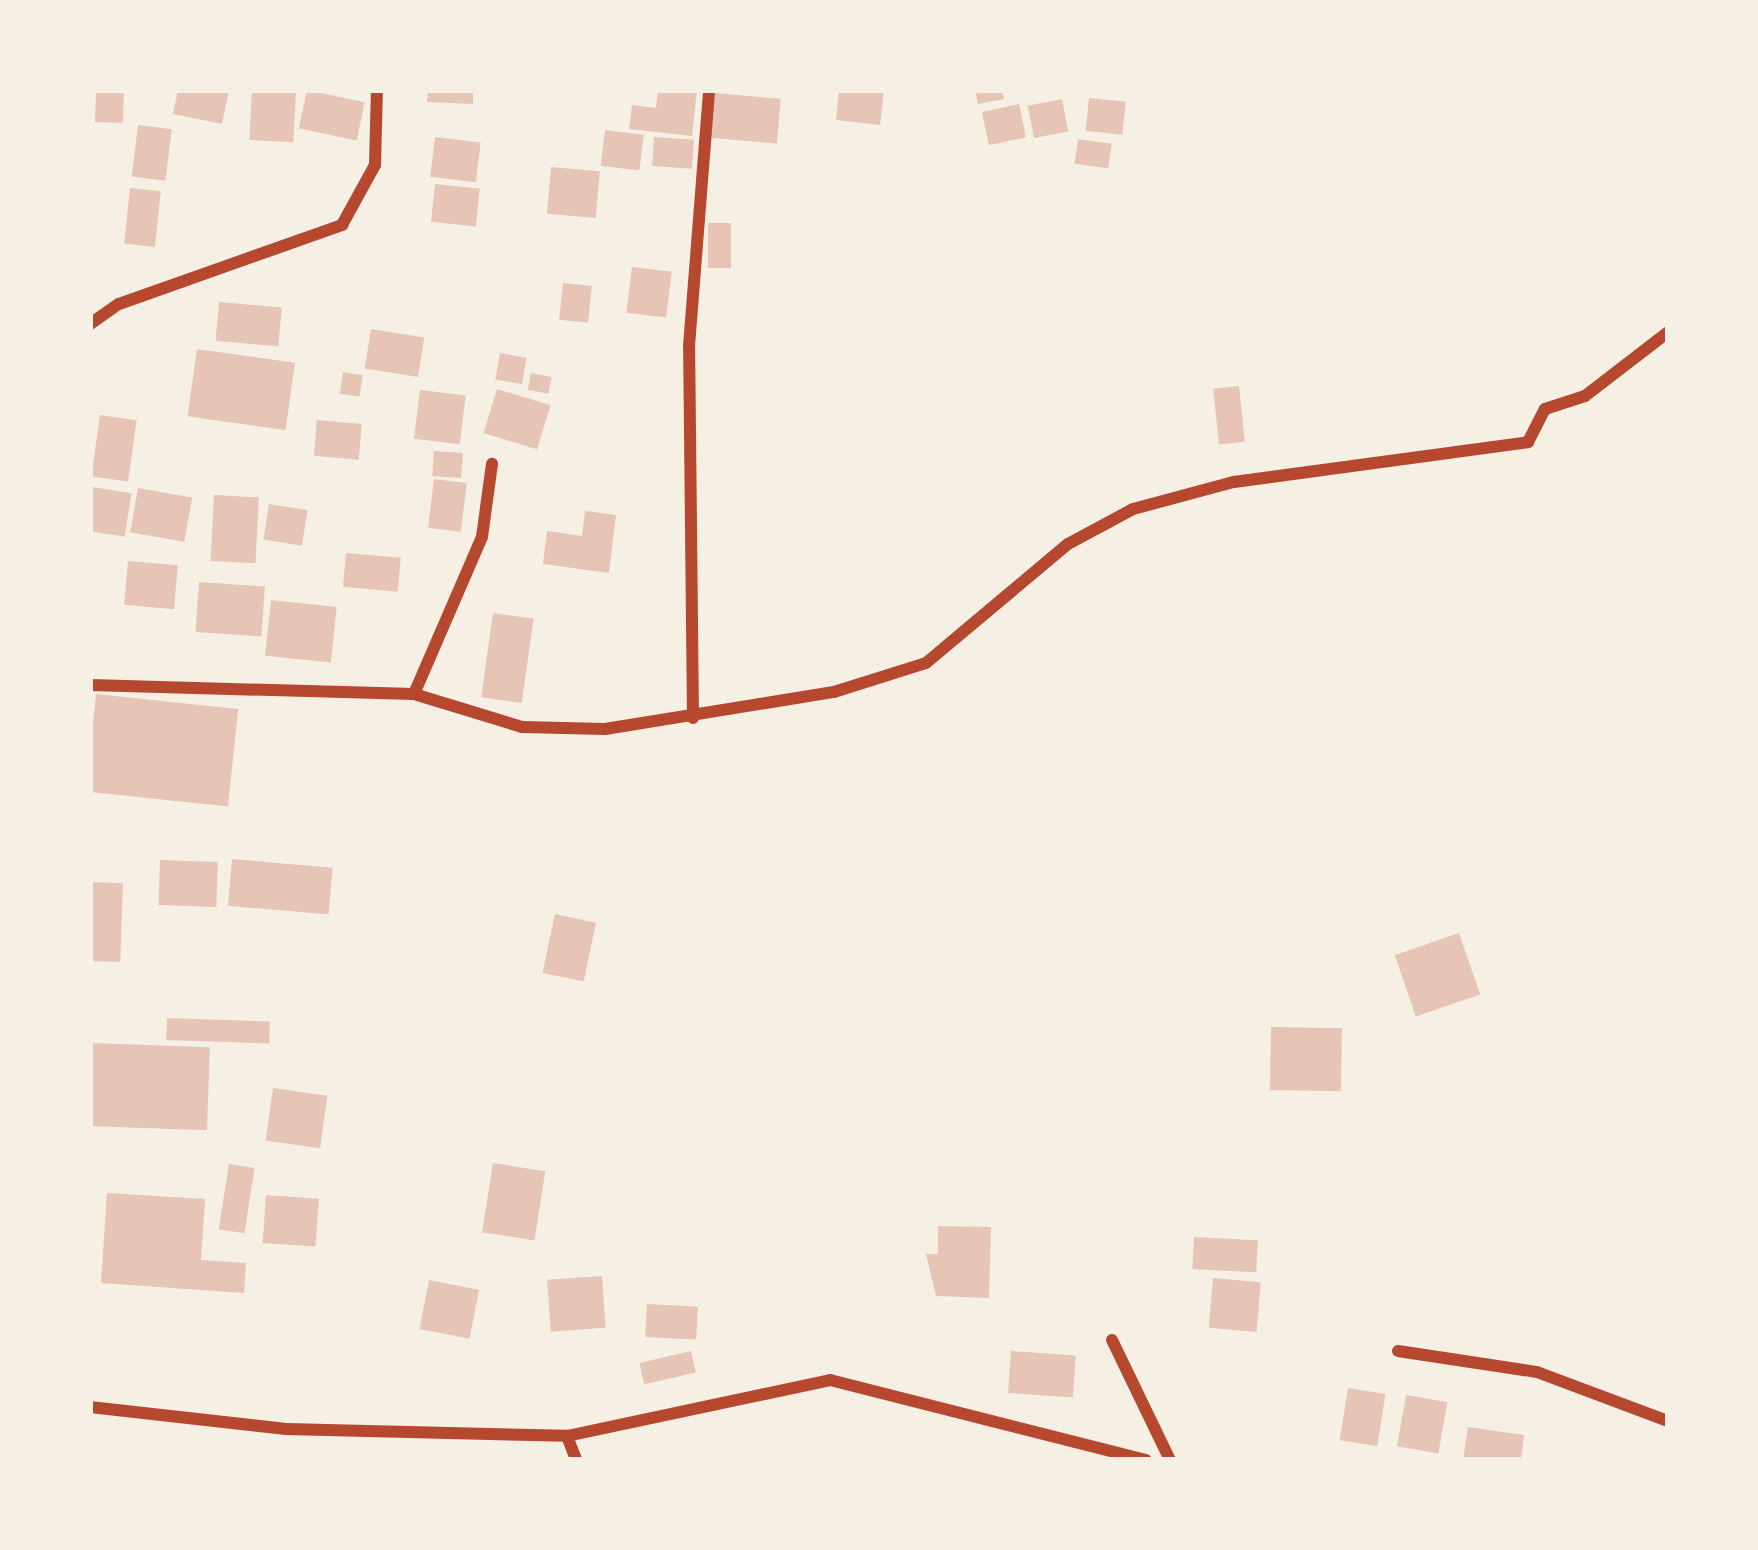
<!DOCTYPE html>
<style>
body{margin:0}
#map{position:relative;width:1758px;height:1550px;overflow:hidden;background:#f6efe4;font-family:Lora,serif}
div>[style]{position:absolute}
.building>*{inset:0;background:#e6c5b7;transform-origin:0 0}
.minor>*{height:12px;margin:-6px;padding:0 6px;transform-origin:6px;border-radius:6px;background:#b5482f}
span{translate:-50% -50%;white-space:nowrap;text-align:center;line-height:1.15;-webkit-text-stroke:12px #f6efe4;paint-order:stroke}
.frame{position:absolute;inset:0;border:93px solid #f6efe4;pointer-events:none}
</style>
<div id="map">
<div class="building">
<i style="left:96px;top:90px;width:28px;height:32px;rotate:2deg"></i>
<i style="clip-path:polygon(178px 90px,229px 90px,222px 124px,173px 114px)"></i>
<i style="left:252px;top:90px;width:44px;height:50px;rotate:3deg"></i>
<i style="left:307px;top:90px;width:59px;height:39px;rotate:12deg"></i>
<i style="clip-path:polygon(428px 90px,473px 90px,473px 104px,427px 102px)"></i>
<i style="clip-path:polygon(658px 90px,697px 90px,692px 136px,629px 129px,632px 105px,656px 108px)"></i>
<i style="clip-path:polygon(839px 90px,884px 90px,880px 125px,836px 120px)"></i>
<i style="clip-path:polygon(975px 90px,1002px 90px,1004px 99px,978px 104px)"></i>
<i style="left:714px;top:93px;width:67px;height:45px;rotate:5deg"></i>
<i style="left:1089px;top:98px;width:37px;height:33px;rotate:6deg"></i>
<i style="left:1062px;top:99px;width:33px;height:35px;rotate:79deg"></i>
<i style="left:1019px;top:104px;width:34px;height:38px;rotate:78deg"></i>
<i style="left:138px;top:125px;width:34px;height:52px;rotate:7deg"></i>
<i style="left:605px;top:130px;width:39px;height:36px;rotate:7deg"></i>
<i style="left:435px;top:137px;width:46px;height:40px;rotate:7deg"></i>
<i style="left:654px;top:137px;width:40px;height:29px;rotate:4deg"></i>
<i style="left:1078px;top:139px;width:34px;height:25px;rotate:8deg"></i>
<i style="left:551px;top:167px;width:49px;height:47px;rotate:5deg"></i>
<i style="left:435px;top:184px;width:45px;height:38px;rotate:6deg"></i>
<i style="left:130px;top:188px;width:31px;height:56px;rotate:6deg"></i>
<i style="left:708px;top:223px;width:23px;height:45px"></i>
<i style="left:632px;top:267px;width:40px;height:46px;rotate:7deg"></i>
<i style="left:563px;top:283px;width:29px;height:37px;rotate:6deg"></i>
<i style="left:219px;top:302px;width:63px;height:39px;rotate:5deg"></i>
<i style="left:371px;top:329px;width:54px;height:40px;rotate:9deg"></i>
<i style="left:197px;top:349px;width:99px;height:68px;rotate:8deg"></i>
<i style="left:500px;top:353px;width:27px;height:27px;rotate:10deg"></i>
<i style="left:343px;top:372px;width:20px;height:22px;rotate:9deg"></i>
<i style="left:531px;top:373px;width:21px;height:17px;rotate:11deg"></i>
<i style="left:1239px;top:386px;width:56px;height:26px;rotate:84deg"></i>
<i style="left:497px;top:389px;width:56px;height:46px;rotate:17deg"></i>
<i style="left:420px;top:390px;width:46px;height:49px;rotate:7deg"></i>
<i style="left:100px;top:415px;width:37px;height:62px;rotate:8deg"></i>
<i style="left:317px;top:420px;width:45px;height:36px;rotate:5deg"></i>
<i style="left:434px;top:451px;width:29px;height:25px;rotate:4deg"></i>
<i style="left:434px;top:479px;width:33px;height:49px;rotate:7deg"></i>
<i style="left:92px;top:487px;width:40px;height:44px;rotate:9deg"></i>
<i style="left:138px;top:488px;width:55px;height:45px;rotate:10deg"></i>
<i style="left:214px;top:495px;width:45px;height:66px;rotate:3deg"></i>
<i style="left:269px;top:504px;width:39px;height:36px;rotate:9deg"></i>
<i style="clip-path:polygon(585px 511px,616px 515px,609px 573px,543px 564px,547px 531px,582px 536px)"></i>
<i style="left:346px;top:553px;width:55px;height:34px;rotate:5deg"></i>
<i style="left:128px;top:561px;width:50px;height:44px;rotate:5deg"></i>
<i style="left:199px;top:582px;width:66px;height:50px;rotate:4deg"></i>
<i style="left:271px;top:600px;width:66px;height:56px;rotate:6deg"></i>
<i style="left:493px;top:613px;width:41px;height:85px;rotate:8deg"></i>
<i style="left:96px;top:694px;width:143px;height:98px;rotate:6deg"></i>
<i style="left:232px;top:859px;width:101px;height:47px;rotate:5deg"></i>
<i style="left:160px;top:860px;width:58px;height:45px;rotate:2deg"></i>
<i style="left:90px;top:882px;width:33px;height:79px;rotate:2deg"></i>
<i style="left:555px;top:914px;width:42px;height:60px;rotate:12deg"></i>
<i style="left:1459px;top:933px;width:65px;height:68px;rotate:71deg"></i>
<i style="left:167px;top:1018px;width:103px;height:22px;rotate:2deg"></i>
<i style="left:1271px;top:1027px;width:71px;height:63px;rotate:1deg"></i>
<i style="left:90px;top:1043px;width:120px;height:83px;rotate:2deg"></i>
<i style="left:273px;top:1088px;width:55px;height:53px;rotate:8deg"></i>
<i style="left:493px;top:1163px;width:53px;height:70px;rotate:9deg"></i>
<i style="left:229px;top:1164px;width:26px;height:66px;rotate:9deg"></i>
<i style="clip-path:polygon(107px 1193px,205px 1199px,201px 1260px,246px 1263px,244px 1293px,101px 1283px)"></i>
<i style="left:266px;top:1195px;width:53px;height:48px;rotate:4deg"></i>
<i style="clip-path:polygon(938px 1226px,991px 1227px,989px 1298px,936px 1296px,926px 1254px,938px 1254px)"></i>
<i style="left:1194px;top:1237px;width:64px;height:32px;rotate:3deg"></i>
<i style="left:602px;top:1276px;width:52px;height:55px;rotate:86deg"></i>
<i style="left:1213px;top:1278px;width:48px;height:50px;rotate:5deg"></i>
<i style="left:429px;top:1280px;width:51px;height:50px;rotate:11deg"></i>
<i style="left:647px;top:1304px;width:51px;height:33px;rotate:3deg"></i>
<i style="left:691px;top:1351px;width:22px;height:53px;rotate:77deg"></i>
<i style="left:1011px;top:1351px;width:65px;height:42px;rotate:4deg"></i>
<i style="left:1348px;top:1388px;width:38px;height:53px;rotate:9deg"></i>
<i style="left:1406px;top:1395px;width:42px;height:52px;rotate:10deg"></i>
<i style="clip-path:polygon(1468px 1427px,1524px 1435px,1521px 1460px,1463px 1460px)"></i>
</div>
<div class="minor">
<i style="left:90px;top:324px;width:35px;rotate:-35deg"></i>
<i style="left:119px;top:304px;width:237px;rotate:-19.5deg"></i>
<i style="left:342px;top:225px;width:68px;rotate:-61.2deg"></i>
<i style="left:375px;top:165px;width:75px;rotate:-88.5deg"></i>
<i style="left:90px;top:685px;width:324px;rotate:1.6deg"></i>
<i style="left:414px;top:694px;width:171px;rotate:-66.6deg"></i>
<i style="left:482px;top:537px;width:74px;rotate:-82.2deg"></i>
<i style="left:414px;top:694px;width:113px;rotate:17deg"></i>
<i style="left:522px;top:727px;width:83px;rotate:1.4deg"></i>
<i style="left:605px;top:729px;width:232px;rotate:-9.2deg"></i>
<i style="left:834px;top:692px;width:96px;rotate:-17.5deg"></i>
<i style="left:926px;top:663px;width:185px;rotate:-40deg"></i>
<i style="left:1068px;top:544px;width:74px;rotate:-28.3deg"></i>
<i style="left:1133px;top:509px;width:105px;rotate:-15deg"></i>
<i style="left:1234px;top:482px;width:297px;rotate:-7.7deg"></i>
<i style="left:1528px;top:442px;width:37px;rotate:-63deg"></i>
<i style="left:1545px;top:409px;width:42px;rotate:-18deg"></i>
<i style="left:1585px;top:396px;width:105px;rotate:-37.6deg"></i>
<i style="left:693px;top:718px;width:372px;rotate:-90.6deg"></i>
<i style="left:689px;top:346px;width:257px;rotate:-85.5deg"></i>
<i style="left:1112px;top:1340px;width:133px;rotate:64.2deg"></i>
<i style="left:1398px;top:1351px;width:141px;rotate:8.6deg"></i>
<i style="left:1537px;top:1372px;width:140px;rotate:20.5deg"></i>
<i style="left:90px;top:1407px;width:197px;rotate:6.4deg"></i>
<i style="left:286px;top:1429px;width:281px;rotate:1.4deg"></i>
<i style="left:567px;top:1436px;width:26px;rotate:69deg"></i>
<i style="left:567px;top:1436px;width:269px;rotate:-12deg"></i>
<i style="left:830px;top:1380px;width:326px;rotate:14.2deg"></i>
</div>
<div class="frame"></div>
</div>
